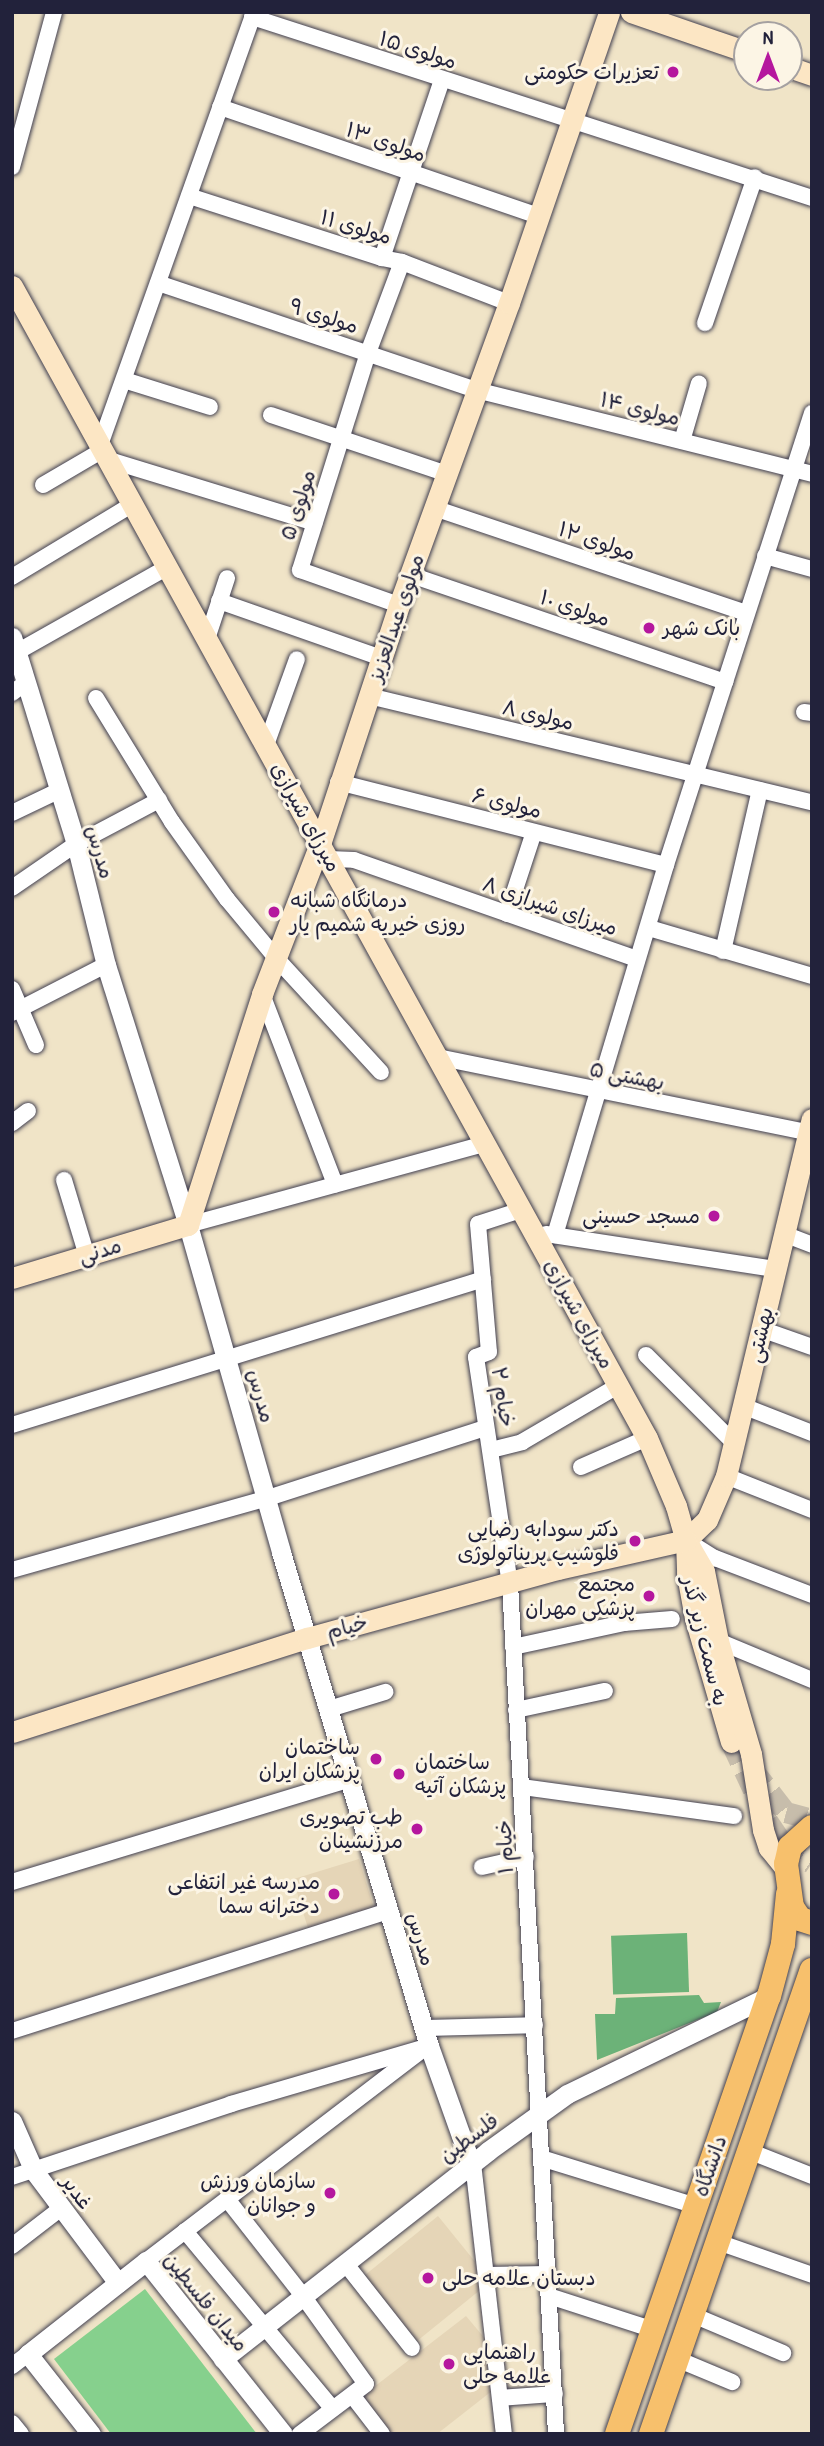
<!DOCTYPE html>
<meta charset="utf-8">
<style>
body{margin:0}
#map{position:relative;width:824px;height:2446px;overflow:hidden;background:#f0e4c7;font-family:"Patrick Hand","Playpen Sans Arabic",sans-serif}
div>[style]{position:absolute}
.built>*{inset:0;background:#e5d5b7;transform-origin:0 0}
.green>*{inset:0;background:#86d08d}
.forest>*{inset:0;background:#6cb278;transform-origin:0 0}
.secondary-tunnel>*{height:21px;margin-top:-10.5px;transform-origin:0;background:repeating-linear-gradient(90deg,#c7bdab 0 21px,transparent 0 31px)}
.roads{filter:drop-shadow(0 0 2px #413f50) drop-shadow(0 0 2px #413f50)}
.minor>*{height:16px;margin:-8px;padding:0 8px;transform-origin:8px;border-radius:8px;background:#fff}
.tertiary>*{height:19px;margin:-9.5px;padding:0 9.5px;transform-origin:9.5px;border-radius:9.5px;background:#fff}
.secondary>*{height:21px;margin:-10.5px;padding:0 10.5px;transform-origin:10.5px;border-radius:10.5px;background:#fce6c4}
.primary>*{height:24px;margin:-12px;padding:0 12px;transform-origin:12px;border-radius:12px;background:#f7c06c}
.dots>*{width:19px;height:19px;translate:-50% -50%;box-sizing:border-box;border:4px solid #fcf5e5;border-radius:50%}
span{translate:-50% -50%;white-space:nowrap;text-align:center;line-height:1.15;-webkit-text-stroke:6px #fcf5e5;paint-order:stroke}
.street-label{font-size:21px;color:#22223b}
.poi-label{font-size:21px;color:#22223b}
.right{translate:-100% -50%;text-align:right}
.left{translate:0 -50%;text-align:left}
.frame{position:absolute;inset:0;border:14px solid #22223b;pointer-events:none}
.north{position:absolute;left:733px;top:21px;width:70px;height:70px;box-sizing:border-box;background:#fcf5e5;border:2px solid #a5a1a1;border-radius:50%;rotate:0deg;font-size:19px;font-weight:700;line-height:28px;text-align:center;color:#22223b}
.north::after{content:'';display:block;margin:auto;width:24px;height:32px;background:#b5179e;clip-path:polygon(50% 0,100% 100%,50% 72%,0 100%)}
</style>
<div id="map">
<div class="built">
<i style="left:359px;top:1859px;width:54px;height:69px;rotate:73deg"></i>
<i style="left:438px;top:2216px;width:84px;height:95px;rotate:51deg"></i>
<i style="clip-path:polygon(466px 2316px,487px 2341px,497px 2387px,437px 2434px,390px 2434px,361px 2397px)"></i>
</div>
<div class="green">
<i style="clip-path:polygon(145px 2289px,257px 2434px,111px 2434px,54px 2359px)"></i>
</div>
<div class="forest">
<i style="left:687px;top:1933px;width:59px;height:76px;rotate:88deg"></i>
<i style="clip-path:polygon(699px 1995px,704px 2003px,721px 2002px,717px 2012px,597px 2060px,595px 2014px,615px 2014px,616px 1998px)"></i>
</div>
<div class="secondary-tunnel">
<i style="left:731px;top:1742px;width:87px;rotate:64.9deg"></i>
<i style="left:768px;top:1821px;width:29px;rotate:56deg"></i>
<i style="left:784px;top:1845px;width:33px;rotate:33deg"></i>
<i style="left:752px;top:1768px;width:56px;rotate:52.3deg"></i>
<i style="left:786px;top:1812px;width:27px;rotate:15deg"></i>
</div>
<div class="roads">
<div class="minor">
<i style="left:252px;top:17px;width:589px;rotate:17.91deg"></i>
<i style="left:220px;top:107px;width:337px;rotate:18.9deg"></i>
<i style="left:12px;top:167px;width:161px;rotate:-74.8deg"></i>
<i style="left:189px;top:196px;width:203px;rotate:17.8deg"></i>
<i style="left:382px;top:258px;width:20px;rotate:11deg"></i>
<i style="left:402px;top:262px;width:115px;rotate:21deg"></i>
<i style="left:382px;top:258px;width:188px;rotate:-71.4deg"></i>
<i style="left:158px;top:283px;width:336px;rotate:18.6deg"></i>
<i style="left:476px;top:390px;width:346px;rotate:14deg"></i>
<i style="left:705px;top:323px;width:154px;rotate:-71.1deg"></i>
<i style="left:124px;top:380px;width:90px;rotate:17.4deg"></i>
<i style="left:271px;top:415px;width:186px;rotate:18.5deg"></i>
<i style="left:682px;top:441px;width:60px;rotate:-73.7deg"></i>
<i style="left:100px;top:445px;width:460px;rotate:-70.4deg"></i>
<i style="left:109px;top:460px;width:215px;rotate:17deg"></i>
<i style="left:43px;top:485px;width:69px;rotate:-30.3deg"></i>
<i style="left:434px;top:508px;width:329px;rotate:18.6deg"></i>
<i style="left:765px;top:556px;width:49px;rotate:15.5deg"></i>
<i style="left:411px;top:575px;width:332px;rotate:18.8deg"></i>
<i style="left:12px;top:577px;width:141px;rotate:-31.1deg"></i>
<i style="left:219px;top:601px;width:173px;rotate:19.3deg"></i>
<i style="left:399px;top:605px;width:105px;rotate:-160.5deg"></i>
<i style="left:300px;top:570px;width:227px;rotate:-72.6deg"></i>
<i style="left:368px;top:353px;width:97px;rotate:-69.5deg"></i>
<i style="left:207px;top:639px;width:64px;rotate:-71.8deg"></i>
<i style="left:17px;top:652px;width:173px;rotate:-29.4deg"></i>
<i style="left:12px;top:693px;width:15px;rotate:-37deg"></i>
<i style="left:369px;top:696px;width:456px;rotate:13.5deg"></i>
<i style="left:96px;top:698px;width:145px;rotate:58.5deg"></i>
<i style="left:172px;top:822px;width:95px;rotate:54.5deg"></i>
<i style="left:227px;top:899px;width:77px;rotate:50.3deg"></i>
<i style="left:276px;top:958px;width:155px;rotate:47.4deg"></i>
<i style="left:804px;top:712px;width:8px;rotate:7deg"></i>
<i style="left:266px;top:745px;width:91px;rotate:-70.2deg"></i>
<i style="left:338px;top:782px;width:338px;rotate:14.2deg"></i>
<i style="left:12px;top:813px;width:51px;rotate:-25.6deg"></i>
<i style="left:329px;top:859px;width:25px;rotate:2deg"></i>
<i style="left:354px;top:860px;width:300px;rotate:19.3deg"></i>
<i style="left:12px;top:888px;width:78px;rotate:-34.5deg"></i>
<i style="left:76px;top:844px;width:94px;rotate:-27.9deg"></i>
<i style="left:507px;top:914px;width:86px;rotate:-71.8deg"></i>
<i style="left:649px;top:928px;width:170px;rotate:16.4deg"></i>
<i style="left:723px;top:951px;width:165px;rotate:-77.1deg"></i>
<i style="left:12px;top:989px;width:61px;rotate:66.8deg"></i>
<i style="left:262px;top:994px;width:204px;rotate:69deg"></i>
<i style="left:12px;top:1013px;width:106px;rotate:-27.1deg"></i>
<i style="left:437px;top:1057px;width:383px;rotate:11.5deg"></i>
<i style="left:12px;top:1123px;width:20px;rotate:-37deg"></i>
<i style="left:64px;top:1180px;width:79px;rotate:73.2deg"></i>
<i style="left:521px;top:1210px;width:45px;rotate:162deg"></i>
<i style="left:478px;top:1224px;width:128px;rotate:85.1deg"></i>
<i style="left:489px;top:1352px;width:14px;rotate:159deg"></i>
<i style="left:476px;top:1357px;width:230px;rotate:81.5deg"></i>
<i style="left:510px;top:1584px;width:851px;rotate:86.9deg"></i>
<i style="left:188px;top:1225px;width:308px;rotate:-15.3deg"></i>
<i style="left:546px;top:1234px;width:233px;rotate:8.7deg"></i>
<i style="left:784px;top:1234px;width:30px;rotate:21deg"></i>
<i style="left:555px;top:1235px;width:386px;rotate:-73.3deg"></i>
<i style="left:666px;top:865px;width:475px;rotate:-72.1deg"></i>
<i style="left:761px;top:1329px;width:54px;rotate:19.4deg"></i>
<i style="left:646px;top:1355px;width:124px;rotate:45deg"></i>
<i style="left:743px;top:1406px;width:74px;rotate:21.4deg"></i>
<i style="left:12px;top:1425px;width:493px;rotate:-17.2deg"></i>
<i style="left:491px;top:1450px;width:32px;rotate:-14deg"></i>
<i style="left:522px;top:1442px;width:113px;rotate:-30.4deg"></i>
<i style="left:581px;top:1467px;width:72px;rotate:-23.7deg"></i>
<i style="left:726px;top:1476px;width:92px;rotate:21.6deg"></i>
<i style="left:689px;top:1542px;width:31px;rotate:32deg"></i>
<i style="left:715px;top:1558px;width:104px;rotate:20.9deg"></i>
<i style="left:12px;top:1570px;width:263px;rotate:-15.7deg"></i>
<i style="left:265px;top:1499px;width:231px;rotate:-17.9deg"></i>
<i style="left:718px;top:1641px;width:102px;rotate:22.5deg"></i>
<i style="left:513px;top:1647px;width:114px;rotate:-12.2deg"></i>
<i style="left:624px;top:1623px;width:48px;rotate:-4.8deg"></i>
<i style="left:329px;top:1709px;width:59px;rotate:-16.9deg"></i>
<i style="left:516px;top:1710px;width:91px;rotate:-12.1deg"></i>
<i style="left:522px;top:1787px;width:214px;rotate:7.8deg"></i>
<i style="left:482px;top:1867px;width:45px;rotate:-12.8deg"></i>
<i style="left:12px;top:1882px;width:353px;rotate:-16.9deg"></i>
<i style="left:424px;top:2028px;width:111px;rotate:-1.5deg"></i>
<i style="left:12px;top:2031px;width:396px;rotate:-17.7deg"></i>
<i style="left:749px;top:2151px;width:68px;rotate:21.6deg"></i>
<i style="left:541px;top:2158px;width:162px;rotate:17.2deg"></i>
<i style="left:473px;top:2163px;width:273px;rotate:83.5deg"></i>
<i style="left:12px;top:2177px;width:231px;rotate:-18.4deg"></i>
<i style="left:231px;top:2104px;width:206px;rotate:-16.3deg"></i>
<i style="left:227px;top:2199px;width:123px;rotate:51.9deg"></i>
<i style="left:303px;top:2296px;width:108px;rotate:54.4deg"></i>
<i style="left:366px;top:2384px;width:83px;rotate:142.9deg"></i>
<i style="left:185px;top:2231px;width:231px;rotate:50.3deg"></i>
<i style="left:718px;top:2242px;width:100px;rotate:19.3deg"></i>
<i style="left:12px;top:2246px;width:61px;rotate:-37.6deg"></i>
<i style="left:146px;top:2261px;width:346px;rotate:-37.4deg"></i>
<i style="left:345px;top:2263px;width:108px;rotate:51.8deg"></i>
<i style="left:487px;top:2275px;width:61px;rotate:-0.9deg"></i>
<i style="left:549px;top:2296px;width:110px;rotate:17.9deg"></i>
<i style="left:693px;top:2315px;width:98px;rotate:22.9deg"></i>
<i style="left:677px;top:2359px;width:60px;rotate:22.7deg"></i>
<i style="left:12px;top:2366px;width:20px;rotate:-37deg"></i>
<i style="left:352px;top:2395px;width:49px;rotate:52.4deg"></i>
<i style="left:500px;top:2398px;width:55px;rotate:-4.2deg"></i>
<i style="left:12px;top:2423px;width:14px;rotate:51deg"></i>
</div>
<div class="tertiary">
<i style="left:12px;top:637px;width:217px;rotate:72.8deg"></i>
<i style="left:76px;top:844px;width:125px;rotate:76.1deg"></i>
<i style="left:106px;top:965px;width:273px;rotate:72.5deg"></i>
<i style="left:188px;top:1225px;width:340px;rotate:74.1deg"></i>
<i style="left:281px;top:1552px;width:516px;rotate:73.32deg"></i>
<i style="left:429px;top:2046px;width:125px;rotate:70.4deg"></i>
<i style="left:12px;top:2121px;width:55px;rotate:66.3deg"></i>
<i style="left:34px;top:2171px;width:140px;rotate:53.1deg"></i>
<i style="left:223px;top:2359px;width:337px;rotate:-38.1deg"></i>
<i style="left:488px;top:2151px;width:97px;rotate:-35.8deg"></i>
<i style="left:567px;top:2094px;width:225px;rotate:-25.9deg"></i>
<i style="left:91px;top:2434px;width:102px;rotate:-128.2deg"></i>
<i style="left:28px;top:2354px;width:150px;rotate:-38.2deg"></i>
<i style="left:146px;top:2261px;width:221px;rotate:51.6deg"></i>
</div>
<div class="secondary">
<i style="left:631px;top:12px;width:123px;rotate:19deg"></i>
<i style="left:789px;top:67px;width:24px;rotate:19deg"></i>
<i style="left:12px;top:286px;width:1315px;rotate:61.14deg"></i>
<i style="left:647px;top:1438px;width:74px;rotate:66.9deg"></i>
<i style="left:676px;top:1506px;width:35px;rotate:74deg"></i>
<i style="left:686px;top:1540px;width:34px;rotate:88deg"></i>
<i style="left:687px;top:1574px;width:45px;rotate:79.7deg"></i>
<i style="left:695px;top:1618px;width:129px;rotate:73.8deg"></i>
<i style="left:12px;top:1278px;width:184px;rotate:-16.8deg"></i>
<i style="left:188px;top:1225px;width:243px;rotate:-72.2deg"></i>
<i style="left:262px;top:994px;width:164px;rotate:-68.9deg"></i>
<i style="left:321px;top:841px;width:249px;rotate:-71.7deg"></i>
<i style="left:399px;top:605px;width:321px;rotate:-70deg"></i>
<i style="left:509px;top:303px;width:308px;rotate:-71deg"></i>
<i style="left:686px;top:1540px;width:29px;rotate:-44deg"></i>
<i style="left:707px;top:1520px;width:48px;rotate:-66.6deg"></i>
<i style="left:726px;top:1476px;width:367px;rotate:-76.5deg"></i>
<i style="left:687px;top:1542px;width:34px;rotate:60deg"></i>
<i style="left:704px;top:1571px;width:71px;rotate:78.7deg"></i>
<i style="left:718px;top:1641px;width:118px;rotate:73.7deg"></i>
<i style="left:751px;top:1754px;width:77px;rotate:81deg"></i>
<i style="left:763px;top:1830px;width:19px;rotate:72deg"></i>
<i style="left:769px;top:1848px;width:27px;rotate:51deg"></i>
<i style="left:12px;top:1732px;width:310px;rotate:-17.7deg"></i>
<i style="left:307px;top:1638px;width:260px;rotate:-15.4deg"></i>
<i style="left:558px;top:1569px;width:131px;rotate:-12.8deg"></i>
</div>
<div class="primary">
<i style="left:812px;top:1827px;width:30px;rotate:138deg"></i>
<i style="left:790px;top:1847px;width:17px;rotate:103deg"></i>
<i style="left:786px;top:1864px;width:43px;rotate:82.1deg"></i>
<i style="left:792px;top:1907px;width:14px;rotate:56deg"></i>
<i style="left:800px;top:1919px;width:13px;rotate:18deg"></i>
<i style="left:617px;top:2434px;width:464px;rotate:-70.9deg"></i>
<i style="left:769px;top:1996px;width:54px;rotate:-74.9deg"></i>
<i style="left:783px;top:1944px;width:50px;rotate:-84.3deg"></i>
<i style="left:651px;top:2434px;width:491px;rotate:-70.9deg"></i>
</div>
</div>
<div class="dots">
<i style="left:673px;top:72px;background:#b5179e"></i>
<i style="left:649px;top:628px;background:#b5179e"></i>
<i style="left:274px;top:912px;background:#b5179e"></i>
<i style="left:714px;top:1216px;background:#b5179e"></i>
<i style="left:635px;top:1541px;background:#b5179e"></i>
<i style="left:649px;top:1596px;background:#b5179e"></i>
<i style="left:376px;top:1759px;background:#b5179e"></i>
<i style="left:399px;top:1774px;background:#b5179e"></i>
<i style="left:417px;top:1829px;background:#b5179e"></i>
<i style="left:334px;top:1894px;background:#b5179e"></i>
<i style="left:330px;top:2193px;background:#b5179e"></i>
<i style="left:428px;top:2278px;background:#b5179e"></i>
<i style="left:449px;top:2364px;background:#b5179e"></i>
</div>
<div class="street-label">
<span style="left:418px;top:50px;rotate:18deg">مولوی ۱۵</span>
<span style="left:386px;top:142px;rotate:19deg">مولوی ۱۳</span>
<span style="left:356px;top:227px;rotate:17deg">مولوی ۱۱</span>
<span style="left:324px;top:316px;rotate:18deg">مولوی ۹</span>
<span style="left:640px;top:409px;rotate:14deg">مولوی ۱۴</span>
<span style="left:298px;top:505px;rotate:-72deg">مولوی ۵</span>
<span style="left:597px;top:541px;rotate:19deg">مولوی ۱۲</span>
<span style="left:575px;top:608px;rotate:19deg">مولوی ۱۰</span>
<span style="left:396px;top:618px;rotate:-71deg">مولوی عبدالعزیز</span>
<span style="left:538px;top:715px;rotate:13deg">مولوی ۸</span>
<span style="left:507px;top:803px;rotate:14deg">مولوی ۶</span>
<span style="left:306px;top:817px;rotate:61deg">میرزای شیرازی</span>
<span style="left:100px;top:852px;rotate:74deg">مدرس</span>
<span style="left:550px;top:906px;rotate:19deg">میرزای شیرازی ۸</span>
<span style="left:627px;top:1076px;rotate:11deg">بهشتی ۵</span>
<span style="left:100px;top:1251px;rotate:-17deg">مدنی</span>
<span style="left:579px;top:1314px;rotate:61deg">میرزای شیرازی</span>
<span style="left:760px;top:1335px;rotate:-77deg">بهشتی</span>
<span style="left:261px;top:1396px;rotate:75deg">مدرس</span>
<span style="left:503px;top:1397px;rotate:81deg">خیام ۲</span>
<span style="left:347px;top:1627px;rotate:-15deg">خیام</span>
<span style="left:705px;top:1641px;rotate:76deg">به سمت زیر گذر</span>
<span style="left:505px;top:1847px;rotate:-93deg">خیام ۱</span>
<span style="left:421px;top:1939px;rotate:73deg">مدرس</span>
<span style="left:469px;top:2138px;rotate:-37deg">فلسطین</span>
<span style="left:710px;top:2166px;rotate:-71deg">دانشگاه</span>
<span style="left:77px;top:2192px;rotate:54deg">غدیر</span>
<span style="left:206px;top:2302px;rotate:51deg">میدان فلسطین</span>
</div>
<div class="poi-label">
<span class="right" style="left:659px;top:72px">تعزیرات حکومتی</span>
<span class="left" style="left:663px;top:628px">بانک شهر</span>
<span class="left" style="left:290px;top:912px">درمانگاه شبانه<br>روزی خیریه شمیم یار</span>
<span class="right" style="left:700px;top:1216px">مسجد حسینی</span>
<span class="right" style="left:619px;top:1541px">دکتر سودابه رضایی<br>فلوشیپ پریناتولوژی</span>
<span class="right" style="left:635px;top:1596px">مجتمع<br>پزشکی مهران</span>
<span class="right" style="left:360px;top:1759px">ساختمان<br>پزشکان ایران</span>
<span class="left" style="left:415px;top:1774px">ساختمان<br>پزشکان آتیه</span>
<span class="right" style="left:403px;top:1829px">طب تصویری<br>مرزنشینان</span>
<span class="right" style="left:320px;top:1894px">مدرسه غیر انتفاعی<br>دخترانه سما</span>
<span class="right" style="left:316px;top:2193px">سازمان ورزش<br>و جوانان</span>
<span class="left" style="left:442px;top:2278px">دبستان علامه حلی</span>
<span class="left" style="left:463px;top:2364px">راهنمایی<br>علامه حلی</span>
</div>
<div class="frame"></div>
<div class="north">N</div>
</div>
